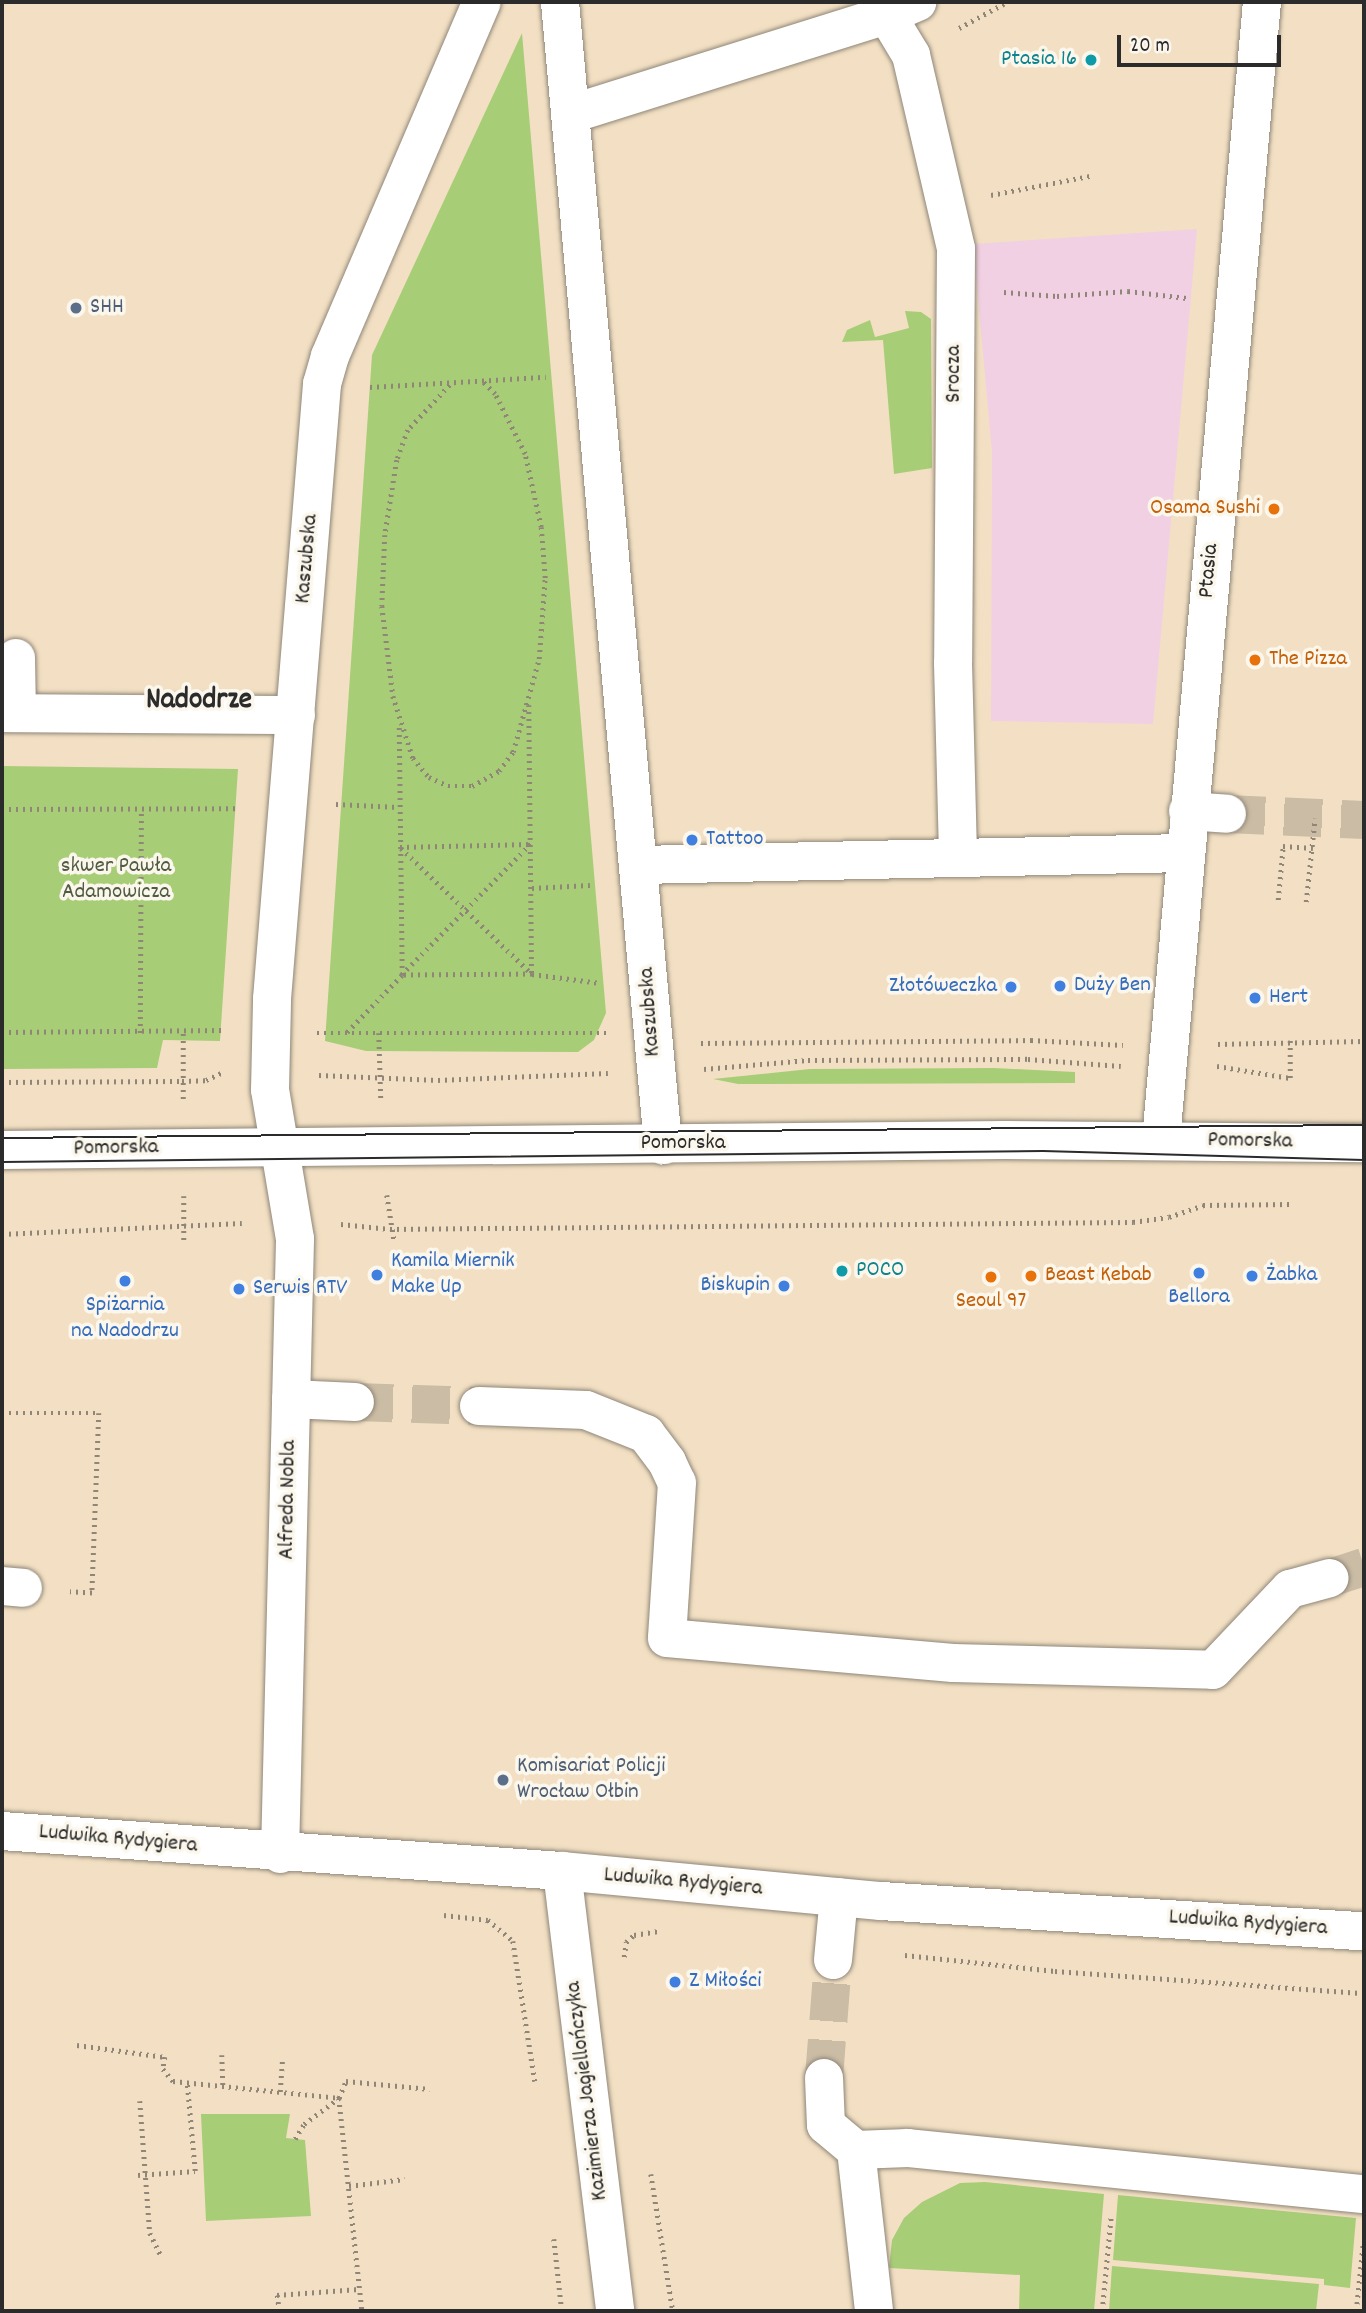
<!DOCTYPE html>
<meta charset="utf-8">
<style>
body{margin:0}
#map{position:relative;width:1366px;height:2313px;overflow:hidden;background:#f3e0c4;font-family:Dekko,sans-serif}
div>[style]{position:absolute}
.built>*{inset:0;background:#f1d0e3}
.green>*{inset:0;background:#a8cd77}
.minor-tunnel>*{height:38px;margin-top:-19px;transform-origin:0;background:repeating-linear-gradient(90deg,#cbbca5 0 38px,transparent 0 57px)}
.path>*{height:4.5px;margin-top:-2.25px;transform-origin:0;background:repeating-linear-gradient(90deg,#8f8678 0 2px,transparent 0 7px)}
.roads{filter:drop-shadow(0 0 2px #8f8678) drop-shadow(0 0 2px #8f8678)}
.minor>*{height:38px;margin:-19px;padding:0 19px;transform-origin:19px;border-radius:19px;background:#fff}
.tram>*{height:2px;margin:-1px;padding:0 1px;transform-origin:1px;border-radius:1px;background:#2b2b2b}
.dots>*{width:19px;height:19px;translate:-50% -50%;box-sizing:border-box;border:4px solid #fbf7ec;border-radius:50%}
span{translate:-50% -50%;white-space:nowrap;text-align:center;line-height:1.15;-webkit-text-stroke:7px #fbf7ec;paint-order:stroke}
.culture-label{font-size:23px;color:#0d838f}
.right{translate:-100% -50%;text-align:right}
.left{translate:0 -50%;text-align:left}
.service-label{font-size:23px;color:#4e5e75}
.street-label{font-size:23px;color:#2b2b2b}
.food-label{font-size:23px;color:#c56008}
.shop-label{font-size:23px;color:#366cbe}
.park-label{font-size:23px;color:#505c42}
.district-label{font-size:30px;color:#2b2b2b;font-weight:700}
.frame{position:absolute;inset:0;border:4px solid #2b2b2b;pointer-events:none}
.scale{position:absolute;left:1117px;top:35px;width:164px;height:32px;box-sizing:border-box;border:4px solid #2b2b2b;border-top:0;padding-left:9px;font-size:21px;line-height:24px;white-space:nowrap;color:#2b2b2b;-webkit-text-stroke:5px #fbf7ec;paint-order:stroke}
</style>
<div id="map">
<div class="built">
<i style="clip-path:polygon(1197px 229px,1153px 724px,991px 721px,992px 452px,973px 244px)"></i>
</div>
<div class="green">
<i style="clip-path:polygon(522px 33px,606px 1013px,594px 1040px,578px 1052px,366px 1051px,325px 1041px,372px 355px)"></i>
<i style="clip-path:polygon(905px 311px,921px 312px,931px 319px,932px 468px,894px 474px,883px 340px,842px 342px,847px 330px,870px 320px,875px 337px,909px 328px)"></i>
<i style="clip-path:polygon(2px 766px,238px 769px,220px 1041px,163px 1040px,157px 1068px,2px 1069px)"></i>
<i style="clip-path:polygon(994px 1068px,1075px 1072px,1075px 1083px,738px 1084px,713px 1079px,810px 1069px)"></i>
<i style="clip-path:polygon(201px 2114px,290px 2114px,286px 2138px,305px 2140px,311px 2216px,206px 2221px)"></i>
<i style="clip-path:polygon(985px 2182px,1104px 2194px,1094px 2311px,1019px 2311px,1020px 2275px,889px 2268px,892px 2240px,904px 2218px,922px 2202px,960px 2183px)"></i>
<i style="clip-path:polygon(1118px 2195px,1356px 2218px,1350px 2288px,1324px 2285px,1324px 2279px,1113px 2260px)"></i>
<i style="clip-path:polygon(1112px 2266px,1319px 2284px,1316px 2311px,1109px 2311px)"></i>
</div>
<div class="minor-tunnel">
<i style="left:1227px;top:814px;width:137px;rotate:2.5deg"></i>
<i style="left:355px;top:1402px;width:124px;rotate:1.8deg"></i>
<i style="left:1330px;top:1578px;width:36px;rotate:-18deg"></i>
<i style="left:824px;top:2078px;width:118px;rotate:-85.6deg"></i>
</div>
<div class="path">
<i style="left:959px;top:28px;width:55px;rotate:-28.4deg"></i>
<i style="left:991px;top:195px;width:101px;rotate:-10.9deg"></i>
<i style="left:1004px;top:292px;width:53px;rotate:4.3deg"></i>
<i style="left:1057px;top:296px;width:71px;rotate:-4deg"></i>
<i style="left:1128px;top:291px;width:59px;rotate:6.8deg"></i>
<i style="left:450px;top:385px;width:62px;rotate:133deg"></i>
<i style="left:408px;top:430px;width:32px;rotate:110deg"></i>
<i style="left:397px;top:460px;width:76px;rotate:99.1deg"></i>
<i style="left:385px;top:535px;width:71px;rotate:92.4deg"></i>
<i style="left:382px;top:606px;width:91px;rotate:83deg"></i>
<i style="left:393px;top:696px;width:65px;rotate:72.1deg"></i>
<i style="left:413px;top:758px;width:25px;rotate:50deg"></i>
<i style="left:429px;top:777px;width:21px;rotate:25deg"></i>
<i style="left:448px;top:786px;width:24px"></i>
<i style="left:472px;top:786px;width:31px;rotate:-29deg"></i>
<i style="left:499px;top:771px;width:24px;rotate:-54deg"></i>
<i style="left:513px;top:752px;width:97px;rotate:-74.4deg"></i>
<i style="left:539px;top:659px;width:81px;rotate:-85.8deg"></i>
<i style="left:545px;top:578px;width:51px;rotate:-94.5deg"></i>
<i style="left:541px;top:527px;width:75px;rotate:-102.4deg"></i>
<i style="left:525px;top:454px;width:67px;rotate:-116.6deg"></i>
<i style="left:495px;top:394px;width:17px;rotate:-135deg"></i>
<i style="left:370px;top:387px;width:176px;rotate:-3.3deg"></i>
<i style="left:529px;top:705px;width:269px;rotate:89.4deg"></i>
<i style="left:532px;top:974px;width:69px;rotate:7.5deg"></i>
<i style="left:336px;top:804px;width:62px;rotate:2.8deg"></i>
<i style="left:2px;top:809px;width:237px;rotate:-0.2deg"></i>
<i style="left:400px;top:847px;width:131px;rotate:-1.3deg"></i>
<i style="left:531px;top:844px;width:184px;rotate:134.6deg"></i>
<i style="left:401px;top:848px;width:182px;rotate:43.9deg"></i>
<i style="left:532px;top:974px;width:128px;rotate:179.6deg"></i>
<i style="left:532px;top:888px;width:58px;rotate:-3deg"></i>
<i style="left:1278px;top:900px;width:54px;rotate:-84.7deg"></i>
<i style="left:1283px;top:846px;width:30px;rotate:4deg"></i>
<i style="left:1306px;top:902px;width:84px;rotate:-83.9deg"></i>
<i style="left:2px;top:1032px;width:223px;rotate:-0.5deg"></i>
<i style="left:347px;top:1032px;width:79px;rotate:-46deg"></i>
<i style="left:402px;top:975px;width:248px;rotate:-90.7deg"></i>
<i style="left:140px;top:1033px;width:224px;rotate:-89.7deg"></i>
<i style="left:317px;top:1033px;width:289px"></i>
<i style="left:379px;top:1033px;width:66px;rotate:88.3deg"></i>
<i style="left:701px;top:1043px;width:330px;rotate:-0.5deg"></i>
<i style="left:1031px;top:1040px;width:92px;rotate:3.1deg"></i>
<i style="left:1218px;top:1044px;width:146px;rotate:-1.2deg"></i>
<i style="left:1217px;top:1066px;width:74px;rotate:9.3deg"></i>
<i style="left:1290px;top:1078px;width:38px;rotate:-90deg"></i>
<i style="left:704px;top:1069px;width:104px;rotate:-4.9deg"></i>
<i style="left:808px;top:1060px;width:220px;rotate:-0.3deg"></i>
<i style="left:1028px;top:1059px;width:93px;rotate:4.3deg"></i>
<i style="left:319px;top:1075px;width:119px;rotate:2.4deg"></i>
<i style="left:438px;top:1080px;width:170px;rotate:-2.4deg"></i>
<i style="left:2px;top:1082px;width:180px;rotate:-0.3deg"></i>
<i style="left:182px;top:1081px;width:24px;rotate:-2deg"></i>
<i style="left:206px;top:1080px;width:19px;rotate:-25deg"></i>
<i style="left:183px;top:1099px;width:69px;rotate:-90deg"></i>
<i style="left:387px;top:1195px;width:45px;rotate:81deg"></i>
<i style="left:184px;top:1196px;width:47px;rotate:90deg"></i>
<i style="left:341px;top:1224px;width:49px;rotate:5.8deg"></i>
<i style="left:390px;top:1229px;width:743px;rotate:-0.54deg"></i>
<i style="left:1133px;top:1222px;width:36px;rotate:-8deg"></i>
<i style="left:1169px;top:1217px;width:36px;rotate:-19deg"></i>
<i style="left:1203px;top:1205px;width:88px;rotate:-0.7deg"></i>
<i style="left:2px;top:1234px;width:240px;rotate:-2.6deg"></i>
<i style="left:2px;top:1413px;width:97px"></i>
<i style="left:99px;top:1413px;width:180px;rotate:92.2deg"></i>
<i style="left:92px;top:1593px;width:22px;rotate:-177deg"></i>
<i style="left:444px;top:1915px;width:44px;rotate:6.5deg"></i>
<i style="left:488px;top:1920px;width:33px;rotate:40deg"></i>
<i style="left:513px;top:1941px;width:142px;rotate:81.1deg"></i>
<i style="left:905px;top:1955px;width:151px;rotate:6.1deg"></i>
<i style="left:1055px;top:1971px;width:310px;rotate:4.1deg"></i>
<i style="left:624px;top:1957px;width:15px;rotate:-82deg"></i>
<i style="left:626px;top:1942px;width:11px;rotate:-41deg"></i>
<i style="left:634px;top:1935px;width:25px;rotate:-9deg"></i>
<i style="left:77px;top:2045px;width:89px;rotate:7.8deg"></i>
<i style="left:165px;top:2057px;width:12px;rotate:99deg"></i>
<i style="left:163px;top:2069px;width:16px;rotate:50deg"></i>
<i style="left:173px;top:2081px;width:167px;rotate:5.8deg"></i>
<i style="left:339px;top:2098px;width:214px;rotate:83.8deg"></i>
<i style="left:222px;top:2055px;width:31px;rotate:88deg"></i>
<i style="left:280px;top:2092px;width:32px;rotate:-86deg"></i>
<i style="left:140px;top:2101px;width:132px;rotate:85.7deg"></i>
<i style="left:150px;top:2233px;width:25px;rotate:64deg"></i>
<i style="left:295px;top:2139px;width:17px;rotate:-59deg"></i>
<i style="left:304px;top:2124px;width:44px;rotate:-36.6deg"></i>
<i style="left:339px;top:2098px;width:18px;rotate:-68deg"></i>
<i style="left:346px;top:2081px;width:84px;rotate:5.4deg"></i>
<i style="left:651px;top:2174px;width:139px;rotate:80.9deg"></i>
<i style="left:138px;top:2175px;width:57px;rotate:-4deg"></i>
<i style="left:195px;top:2171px;width:88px;rotate:-95.2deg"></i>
<i style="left:349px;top:2186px;width:56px;rotate:-7.1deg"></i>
<i style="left:554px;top:2239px;width:72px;rotate:83.7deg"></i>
<i style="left:279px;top:2311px;width:16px;rotate:-97deg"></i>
<i style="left:277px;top:2295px;width:82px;rotate:-4.2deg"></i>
<i style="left:398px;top:2311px;width:1px"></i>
<i style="left:1102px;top:2311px;width:96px;rotate:-84.6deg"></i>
<i style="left:1356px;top:2311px;width:68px;rotate:-84.1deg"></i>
</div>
<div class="roads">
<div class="minor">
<i style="left:560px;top:2px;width:1148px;rotate:84.85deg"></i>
<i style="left:879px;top:2px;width:62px;rotate:58.9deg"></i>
<i style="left:911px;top:55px;width:199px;rotate:76.9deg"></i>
<i style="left:956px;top:249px;width:414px;rotate:90.4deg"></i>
<i style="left:953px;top:663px;width:194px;rotate:88.5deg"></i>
<i style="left:574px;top:113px;width:328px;rotate:-17.4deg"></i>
<i style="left:887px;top:15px;width:33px;rotate:-23deg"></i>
<i style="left:16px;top:658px;width:55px;rotate:89deg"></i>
<i style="left:2px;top:713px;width:294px;rotate:0.4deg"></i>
<i style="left:1188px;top:811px;width:39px;rotate:4deg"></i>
<i style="left:639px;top:865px;width:545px;rotate:-1.26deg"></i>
<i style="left:1161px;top:1140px;width:1142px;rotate:-84.93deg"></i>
<i style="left:2px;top:1150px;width:1003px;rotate:-0.57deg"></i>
<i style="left:1005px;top:1140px;width:359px;rotate:0.5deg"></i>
<i style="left:291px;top:1399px;width:64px;rotate:2.7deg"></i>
<i style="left:479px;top:1406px;width:107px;rotate:2.1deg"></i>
<i style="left:586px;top:1410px;width:65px;rotate:21.8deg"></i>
<i style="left:646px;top:1434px;width:35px;rotate:53deg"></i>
<i style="left:667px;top:1462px;width:23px;rotate:65deg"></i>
<i style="left:677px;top:1483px;width:155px;rotate:93.7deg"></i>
<i style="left:667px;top:1638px;width:287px;rotate:5deg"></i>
<i style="left:953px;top:1663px;width:260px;rotate:1.5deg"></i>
<i style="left:1213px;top:1670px;width:112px;rotate:-46.5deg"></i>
<i style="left:1290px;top:1589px;width:41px;rotate:-15.4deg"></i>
<i style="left:2px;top:1586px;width:21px;rotate:5deg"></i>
<i style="left:2px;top:1831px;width:561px;rotate:4.09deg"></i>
<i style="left:562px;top:1871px;width:320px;rotate:5.4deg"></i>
<i style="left:881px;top:1901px;width:484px;rotate:3.6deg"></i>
<i style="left:280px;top:1854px;width:615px;rotate:-88.6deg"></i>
<i style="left:295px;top:1239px;width:151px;rotate:-99.5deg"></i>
<i style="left:270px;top:1090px;width:91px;rotate:-88.7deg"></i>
<i style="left:272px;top:999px;width:617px;rotate:-85.35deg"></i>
<i style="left:322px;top:384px;width:29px;rotate:-74deg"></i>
<i style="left:330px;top:356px;width:385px;rotate:-66.8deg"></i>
<i style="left:562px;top:1871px;width:443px;rotate:83.1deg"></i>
<i style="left:833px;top:1960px;width:63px;rotate:-84.6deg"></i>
<i style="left:824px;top:2078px;width:47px;rotate:87.6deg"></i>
<i style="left:826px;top:2125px;width:39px;rotate:40deg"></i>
<i style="left:856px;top:2150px;width:52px;rotate:-2.2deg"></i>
<i style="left:908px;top:2148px;width:458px;rotate:5.8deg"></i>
<i style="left:856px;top:2150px;width:162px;rotate:83.6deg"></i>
</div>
</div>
<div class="tram">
<i style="left:2px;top:1138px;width:1362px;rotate:-0.55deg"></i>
<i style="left:2px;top:1162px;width:1041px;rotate:-0.61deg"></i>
<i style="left:1043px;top:1151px;width:321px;rotate:1.6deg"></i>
</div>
<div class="dots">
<i style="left:1091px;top:60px;background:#0f9aa8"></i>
<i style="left:76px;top:308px;background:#5c6f8a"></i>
<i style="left:1274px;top:509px;background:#e8710a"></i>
<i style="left:1255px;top:660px;background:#e8710a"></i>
<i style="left:692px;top:840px;background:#3f7fe0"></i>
<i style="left:1060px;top:986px;background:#3f7fe0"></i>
<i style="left:1011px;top:987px;background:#3f7fe0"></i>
<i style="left:1255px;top:998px;background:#3f7fe0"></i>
<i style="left:842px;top:1271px;background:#0f9aa8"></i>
<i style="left:1199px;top:1273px;background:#3f7fe0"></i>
<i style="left:377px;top:1275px;background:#3f7fe0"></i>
<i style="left:1031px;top:1276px;background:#e8710a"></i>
<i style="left:1252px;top:1276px;background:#3f7fe0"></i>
<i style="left:991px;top:1277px;background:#e8710a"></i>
<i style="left:125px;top:1281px;background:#3f7fe0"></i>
<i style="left:784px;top:1286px;background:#3f7fe0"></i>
<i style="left:239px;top:1289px;background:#3f7fe0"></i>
<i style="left:503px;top:1780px;background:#5c6f8a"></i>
<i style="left:675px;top:1982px;background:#3f7fe0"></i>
</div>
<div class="culture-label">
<span class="right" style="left:1077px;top:60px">Ptasia 16</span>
<span class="left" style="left:856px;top:1271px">POCO</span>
</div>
<div class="service-label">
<span class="left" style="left:90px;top:308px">SHH</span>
<span class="left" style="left:517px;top:1780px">Komisariat Policji<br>Wrocław Ołbin</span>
</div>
<div class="street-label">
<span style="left:955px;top:374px;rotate:-90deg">Srocza</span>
<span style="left:308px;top:559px;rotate:-85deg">Kaszubska</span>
<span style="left:1210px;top:571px;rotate:-85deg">Ptasia</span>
<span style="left:651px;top:1012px;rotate:-94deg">Kaszubska</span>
<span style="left:1250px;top:1142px;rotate:1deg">Pomorska</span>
<span style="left:683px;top:1144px">Pomorska</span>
<span style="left:116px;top:1149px;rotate:-1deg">Pomorska</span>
<span style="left:289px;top:1500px;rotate:-89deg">Alfreda Nobla</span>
<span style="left:118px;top:1840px;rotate:5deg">Ludwika Rydygiera</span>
<span style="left:683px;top:1883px;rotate:5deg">Ludwika Rydygiera</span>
<span style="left:1248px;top:1924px;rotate:4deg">Ludwika Rydygiera</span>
<span style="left:588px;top:2091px;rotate:-97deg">Kazimierza Jagiellończyka</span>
</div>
<div class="food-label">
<span class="right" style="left:1260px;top:509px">Osama Sushi</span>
<span class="left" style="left:1269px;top:660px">The Pizza</span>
<span class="left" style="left:1045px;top:1276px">Beast Kebab</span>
<span style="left:991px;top:1302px">Seoul 97</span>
</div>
<div class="shop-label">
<span class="left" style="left:706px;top:840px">Tattoo</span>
<span class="left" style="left:1074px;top:986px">Duży Ben</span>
<span class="right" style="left:997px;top:987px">Złotóweczka</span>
<span class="left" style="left:1269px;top:998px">Hert</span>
<span class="left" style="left:391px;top:1275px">Kamila Miernik<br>Make Up</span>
<span class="left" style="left:1266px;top:1276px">Żabka</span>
<span class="right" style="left:770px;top:1286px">Biskupin</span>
<span class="left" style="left:253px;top:1289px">Serwis RTV</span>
<span style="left:1199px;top:1298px">Bellora</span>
<span style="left:125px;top:1319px">Spiżarnia<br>na Nadodrzu</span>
<span class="left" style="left:689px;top:1982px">Z Miłości</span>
</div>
<div class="park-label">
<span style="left:116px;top:880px">skwer Pawła<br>Adamowicza</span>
</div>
<div class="district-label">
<span style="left:199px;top:702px">Nadodrze</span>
</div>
<div class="frame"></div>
<div class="scale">20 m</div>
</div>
